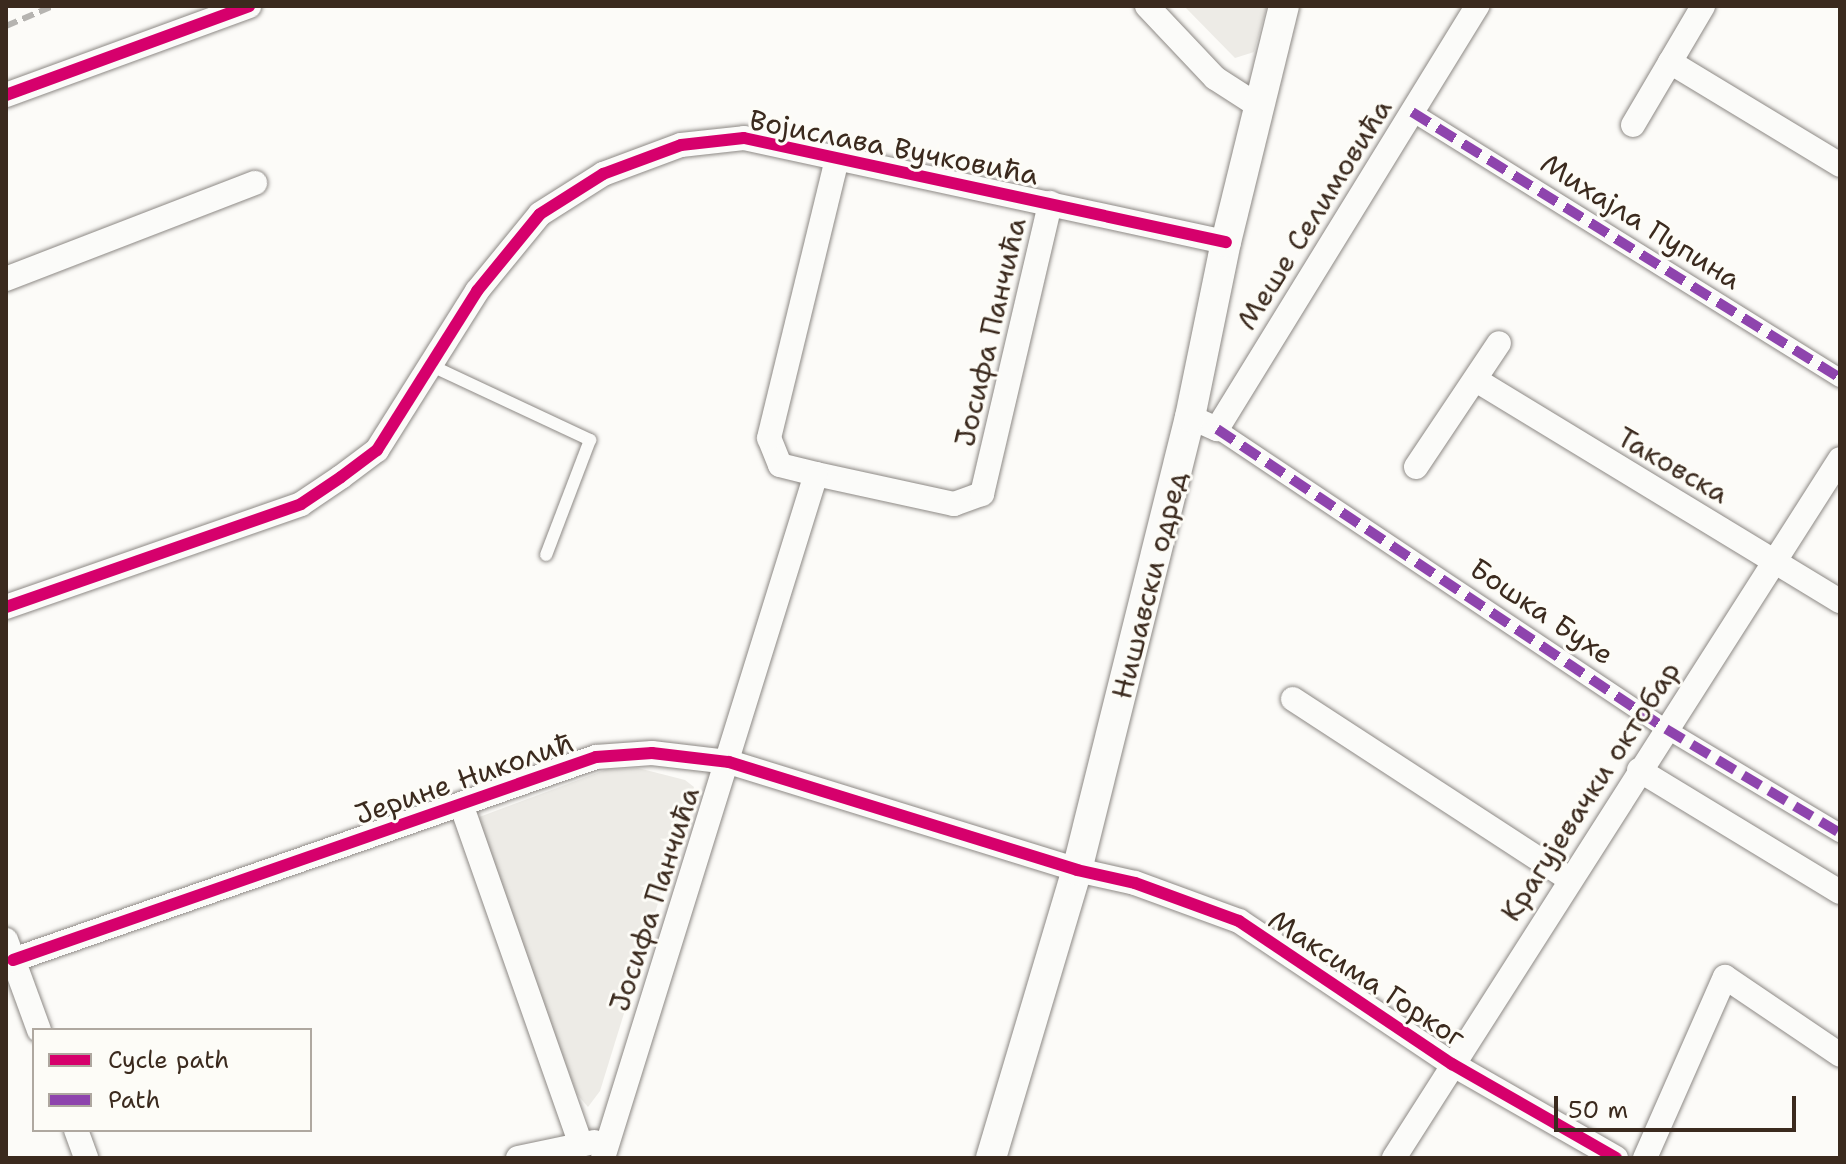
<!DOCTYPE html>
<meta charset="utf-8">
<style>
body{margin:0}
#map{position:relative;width:1846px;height:1164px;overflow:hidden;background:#fcfbf8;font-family:"Shantell Sans",sans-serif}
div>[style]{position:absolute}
.green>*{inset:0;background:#edebe6}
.roads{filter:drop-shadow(0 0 2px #8d8985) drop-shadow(0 0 2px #8d8985)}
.service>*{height:12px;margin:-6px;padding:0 6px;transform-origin:6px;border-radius:6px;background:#fbfbf9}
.pedestrian>*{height:18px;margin:-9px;padding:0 9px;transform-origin:9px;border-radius:9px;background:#fbfbf9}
.minor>*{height:24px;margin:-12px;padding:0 12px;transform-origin:12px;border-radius:12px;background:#fbfbf9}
.tertiary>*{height:30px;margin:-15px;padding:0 15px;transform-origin:15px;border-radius:15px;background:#fbfbf9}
.rail>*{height:6px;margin-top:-3px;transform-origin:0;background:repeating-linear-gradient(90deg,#b6b4b1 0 12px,transparent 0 18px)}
.quiet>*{height:10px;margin-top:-5px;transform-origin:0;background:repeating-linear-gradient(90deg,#8e44ad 0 20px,transparent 0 30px)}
.cycleway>*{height:12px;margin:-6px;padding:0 6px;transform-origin:6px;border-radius:6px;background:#d6006c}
span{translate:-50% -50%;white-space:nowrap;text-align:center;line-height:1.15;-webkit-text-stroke:6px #fdfcf7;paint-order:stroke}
.street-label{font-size:28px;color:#3b2a1e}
.frame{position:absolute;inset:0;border:8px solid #3b2a1e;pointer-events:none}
.legend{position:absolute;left:32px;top:1028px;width:280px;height:104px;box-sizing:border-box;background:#fdfcf7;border:2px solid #afa8a0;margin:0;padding:10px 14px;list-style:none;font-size:24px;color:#3b2a1e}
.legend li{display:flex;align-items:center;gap:16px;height:40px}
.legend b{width:40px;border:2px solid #afa8a0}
.scale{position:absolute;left:1554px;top:1096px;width:242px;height:36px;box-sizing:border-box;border:4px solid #3b2a1e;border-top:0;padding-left:10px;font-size:24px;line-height:28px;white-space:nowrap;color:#3b2a1e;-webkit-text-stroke:6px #fdfcf7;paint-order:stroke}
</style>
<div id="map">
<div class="green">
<i style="clip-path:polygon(1184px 6px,1267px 6px,1254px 52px,1235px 58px)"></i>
<i style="clip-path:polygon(638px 768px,685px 780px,694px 787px,600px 1091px,588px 1107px,577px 1094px,474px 819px,605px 770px)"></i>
</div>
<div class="roads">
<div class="service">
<i style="left:430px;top:365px;width:177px;rotate:25.1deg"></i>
<i style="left:590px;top:440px;width:123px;rotate:110.9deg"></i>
</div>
<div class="pedestrian">
<i style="left:1412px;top:112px;width:504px;rotate:31.86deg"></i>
<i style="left:1217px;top:429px;width:540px;rotate:33.75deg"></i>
<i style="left:1666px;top:729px;width:203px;rotate:30.9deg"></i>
</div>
<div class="minor">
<i style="left:1147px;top:6px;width:99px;rotate:46.6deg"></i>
<i style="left:1215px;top:78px;width:54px;rotate:32.8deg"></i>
<i style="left:1670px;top:62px;width:199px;rotate:31.2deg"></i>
<i style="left:6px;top:95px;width:259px;rotate:-20.1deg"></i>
<i style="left:1633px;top:125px;width:138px;rotate:-59.5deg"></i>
<i style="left:6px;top:279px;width:267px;rotate:-21.1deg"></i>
<i style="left:1476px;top:380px;width:426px;rotate:31.3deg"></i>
<i style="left:1190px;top:417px;width:30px;rotate:24deg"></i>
<i style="left:1217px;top:429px;width:497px;rotate:-58.4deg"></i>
<i style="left:1416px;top:467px;width:149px;rotate:-56.2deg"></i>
<i style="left:816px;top:474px;width:141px;rotate:12.3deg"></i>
<i style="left:954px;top:504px;width:30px;rotate:-20deg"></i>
<i style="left:982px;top:494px;width:299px;rotate:-76.8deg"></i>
<i style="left:6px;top:607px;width:312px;rotate:-19.2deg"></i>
<i style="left:301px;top:504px;width:48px;rotate:-34deg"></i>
<i style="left:341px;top:477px;width:45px;rotate:-36.9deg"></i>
<i style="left:377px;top:450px;width:188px;rotate:-57.8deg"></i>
<i style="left:477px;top:291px;width:99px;rotate:-50.7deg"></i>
<i style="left:540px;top:214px;width:75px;rotate:-32.4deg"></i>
<i style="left:603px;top:174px;width:83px;rotate:-20.4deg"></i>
<i style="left:681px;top:145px;width:63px;rotate:-6.3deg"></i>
<i style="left:744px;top:138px;width:493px;rotate:12.2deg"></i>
<i style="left:1293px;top:699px;width:328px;rotate:33.1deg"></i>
<i style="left:1639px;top:770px;width:235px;rotate:31.3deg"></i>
<i style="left:461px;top:804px;width:358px;rotate:70.6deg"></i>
<i style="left:6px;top:940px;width:96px;rotate:69.9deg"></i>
<i style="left:13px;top:960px;width:617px;rotate:-19.2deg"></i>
<i style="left:596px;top:757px;width:56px;rotate:-4.1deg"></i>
<i style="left:652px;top:753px;width:78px;rotate:6.7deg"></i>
<i style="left:729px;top:762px;width:364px;rotate:17.2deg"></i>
<i style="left:1077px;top:870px;width:59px;rotate:12.6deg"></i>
<i style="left:1135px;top:883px;width:111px;rotate:20.1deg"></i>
<i style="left:1239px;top:921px;width:257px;rotate:33.9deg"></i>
<i style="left:1452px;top:1064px;width:189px;rotate:29.8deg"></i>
<i style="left:76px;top:1130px;width:30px;rotate:70deg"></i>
<i style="left:518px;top:1158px;width:78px;rotate:-11.9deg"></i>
<i style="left:603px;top:1158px;width:716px;rotate:-72.7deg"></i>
<i style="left:816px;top:474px;width:37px;rotate:-166deg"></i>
<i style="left:780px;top:465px;width:29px;rotate:-112deg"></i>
<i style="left:769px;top:438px;width:291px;rotate:-76.3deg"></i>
<i style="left:1394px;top:1158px;width:829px;rotate:-57.46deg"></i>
<i style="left:1645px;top:1158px;width:198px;rotate:-66.2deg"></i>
<i style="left:1725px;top:977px;width:139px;rotate:34.1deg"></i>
</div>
<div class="tertiary">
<i style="left:991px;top:1158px;width:301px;rotate:-73.4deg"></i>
<i style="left:1077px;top:870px;width:467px;rotate:-76deg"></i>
<i style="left:1190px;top:417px;width:179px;rotate:-78.4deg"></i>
<i style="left:1226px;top:242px;width:243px;rotate:-76.2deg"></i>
</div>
</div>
<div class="rail">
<i style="left:6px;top:26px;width:51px;rotate:-23.1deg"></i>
</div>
<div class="quiet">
<i style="left:1412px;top:112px;width:504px;rotate:31.86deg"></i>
<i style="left:1217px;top:429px;width:540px;rotate:33.75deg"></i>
<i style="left:1666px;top:729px;width:203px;rotate:30.9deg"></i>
</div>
<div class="cycleway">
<i style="left:6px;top:95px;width:259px;rotate:-20.1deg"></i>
<i style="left:6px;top:607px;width:312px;rotate:-19.2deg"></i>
<i style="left:301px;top:504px;width:48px;rotate:-34deg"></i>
<i style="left:341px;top:477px;width:45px;rotate:-36.9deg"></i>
<i style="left:377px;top:450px;width:188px;rotate:-57.8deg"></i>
<i style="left:477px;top:291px;width:99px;rotate:-50.7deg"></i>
<i style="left:540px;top:214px;width:75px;rotate:-32.4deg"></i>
<i style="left:603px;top:174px;width:83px;rotate:-20.4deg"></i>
<i style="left:681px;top:145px;width:63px;rotate:-6.3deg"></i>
<i style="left:744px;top:138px;width:493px;rotate:12.2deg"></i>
<i style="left:13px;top:960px;width:617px;rotate:-19.2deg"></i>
<i style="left:596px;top:757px;width:56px;rotate:-4.1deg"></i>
<i style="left:652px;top:753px;width:78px;rotate:6.7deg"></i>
<i style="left:729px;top:762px;width:364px;rotate:17.2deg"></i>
<i style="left:1077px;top:870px;width:59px;rotate:12.6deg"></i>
<i style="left:1135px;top:883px;width:111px;rotate:20.1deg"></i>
<i style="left:1239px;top:921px;width:257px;rotate:33.9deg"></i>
<i style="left:1452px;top:1064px;width:189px;rotate:29.8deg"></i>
</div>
<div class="street-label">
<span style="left:894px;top:147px;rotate:11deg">Војислава Вучковића</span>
<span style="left:1314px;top:214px;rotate:-58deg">Меше Селимовића</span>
<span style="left:1641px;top:221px;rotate:32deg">Михајла Пупина</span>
<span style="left:990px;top:332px;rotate:-77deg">Јосифа Панчића</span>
<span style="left:1673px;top:465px;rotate:30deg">Таковска</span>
<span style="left:1149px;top:585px;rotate:-76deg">Нишавски одред</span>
<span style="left:1542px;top:611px;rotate:34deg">Бошка Бухе</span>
<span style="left:464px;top:778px;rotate:-19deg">Јерине Николић</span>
<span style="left:1590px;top:791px;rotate:-57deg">Крагујевачки октобар</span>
<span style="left:654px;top:899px;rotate:-72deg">Јосифа Панчића</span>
<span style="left:1367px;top:978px;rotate:33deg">Максима Горког</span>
</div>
<div class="frame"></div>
<ul class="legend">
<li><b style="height:10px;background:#d6006c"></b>Cycle path</li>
<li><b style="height:10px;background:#8e44ad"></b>Path</li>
</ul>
<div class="scale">50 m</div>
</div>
